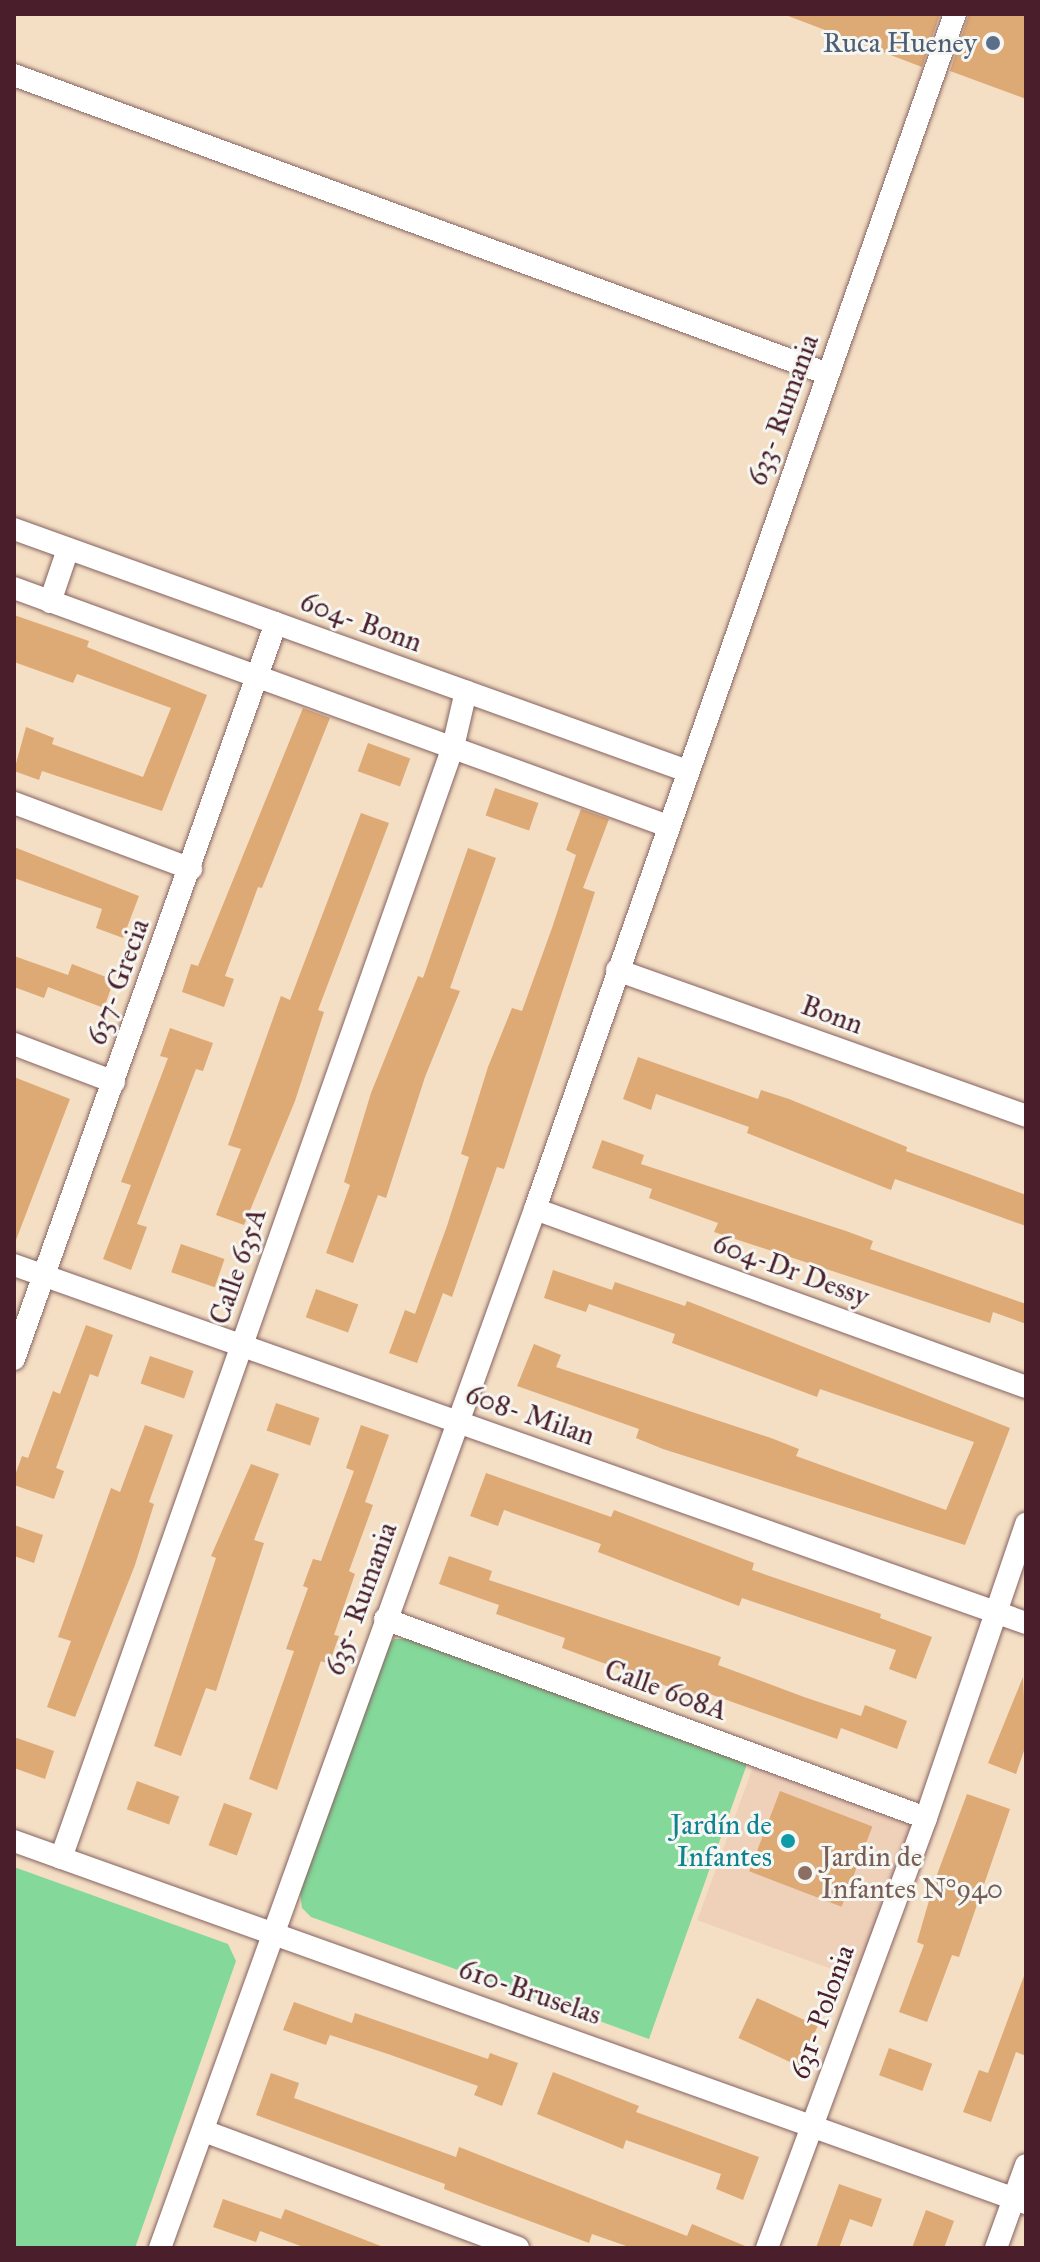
<!DOCTYPE html>
<meta charset="utf-8">
<style>
body{margin:0}
#map{position:relative;width:1040px;height:2262px;overflow:hidden;background:#f4dfc4;font-family:"IM FELL Great Primer",serif}
div>[style]{position:absolute}
.built>*{inset:0;background:#efd1ba;transform-origin:0 0}
.green>*{inset:0;background:#83d89a}
.building>*{inset:0;background:#dda975;transform-origin:0 0}
.roads{filter:drop-shadow(0 0 2px #866261) drop-shadow(0 0 2px #866261)}
.street>*{height:22px;margin:-11px;padding:0 11px;transform-origin:11px;border-radius:11px;background:#fff}
.dots>*{width:22px;height:22px;translate:-50% -50%;box-sizing:border-box;border:4px solid #f6f6f2;border-radius:50%}
span{translate:-50% -50%;white-space:nowrap;text-align:center;line-height:1.15;-webkit-text-stroke:6px #f6f6f2;paint-order:stroke}
.service-label{font-size:28px;color:#4e5e75}
.right{translate:-100% -50%;text-align:right}
.street-label{font-size:28px;color:#4a1f2b}
.culture-label{font-size:28px;color:#0d838f}
.education-label{font-size:28px;color:#785e54}
.left{translate:0 -50%;text-align:left}
.frame{position:absolute;inset:0;border:16px solid #4a1f2b;pointer-events:none}
</style>
<div id="map">
<div class="built">
<i style="left:753px;top:1767px;width:170px;height:163px;rotate:20deg"></i>
</div>
<div class="green">
<i style="clip-path:polygon(394px 1639px,410px 1639px,747px 1764px,649px 2039px,311px 1917px,302px 1908px,300px 1892px,384px 1648px)"></i>
<i style="clip-path:polygon(14px 1867px,228px 1944px,236px 1961px,135px 2248px,14px 2248px)"></i>
</div>
<div class="building">
<i style="clip-path:polygon(783px 14px,940px 14px,922px 67px)"></i>
<i style="clip-path:polygon(969px 14px,1026px 14px,1026px 99px,950px 71px)"></i>
<i style="clip-path:polygon(14px 615px,89px 641px,87px 647px,207px 695px,162px 811px,42px 771px,39px 780px,14px 771px,26px 727px,54px 738px,52px 744px,143px 777px,171px 708px,77px 674px,73px 683px,14px 662px)"></i>
<i style="clip-path:polygon(303px 708px,330px 718px,262px 888px,258px 887px,225px 976px,234px 979px,224px 1007px,182px 992px,191px 964px,198px 966px)"></i>
<i style="left:368px;top:743px;width:45px;height:30px;rotate:20deg"></i>
<i style="left:495px;top:788px;width:46px;height:29px;rotate:19deg"></i>
<i style="clip-path:polygon(581px 809px,609px 819px,583px 888px,595px 892px,504px 1169px,497px 1167px,452px 1297px,443px 1293px,417px 1363px,389px 1353px,405px 1310px,415px 1314px,447px 1226px,469px 1157px,461px 1154px,488px 1067px,512px 1008px,522px 1011px,552px 928px,576px 855px,566px 850px)"></i>
<i style="clip-path:polygon(361px 813px,389px 823px,318px 1010px,324px 1012px,295px 1101px,244px 1225px,216px 1215px,241px 1149px,228px 1145px,281px 996px,290px 1000px)"></i>
<i style="clip-path:polygon(14px 847px,139px 896px,123px 938px,96px 928px,102px 909px,14px 878px)"></i>
<i style="clip-path:polygon(468px 848px,496px 858px,450px 988px,460px 991px,425px 1077px,386px 1198px,378px 1195px,353px 1263px,326px 1253px,350px 1185px,344px 1182px,371px 1093px,418px 976px,423px 978px)"></i>
<i style="clip-path:polygon(14px 956px,68px 975px,72px 964px,114px 980px,104px 1008px,48px 987px,44px 998px,14px 987px)"></i>
<i style="clip-path:polygon(170px 1028px,213px 1043px,203px 1071px,196px 1069px,137px 1224px,147px 1227px,131px 1270px,103px 1259px,131px 1185px,121px 1182px,168px 1058px,160px 1056px)"></i>
<i style="clip-path:polygon(638px 1057px,758px 1099px,761px 1090px,789px 1099px,907px 1147px,906px 1151px,1026px 1195px,1026px 1226px,895px 1179px,891px 1190px,747px 1133px,749px 1127px,656px 1094px,651px 1110px,623px 1099px)"></i>
<i style="clip-path:polygon(14px 1077px,70px 1099px,16px 1240px,14px 1239px)"></i>
<i style="clip-path:polygon(602px 1140px,644px 1155px,641px 1164px,846px 1231px,873px 1241px,870px 1249px,1026px 1304px,1026px 1324px,993px 1312px,990px 1323px,714px 1232px,718px 1223px,649px 1198px,652px 1189px,592px 1168px)"></i>
<i style="left:181px;top:1244px;width:46px;height:30px;rotate:19deg"></i>
<i style="clip-path:polygon(553px 1270px,612px 1290px,615px 1282px,685px 1306px,687px 1301px,1010px 1428px,965px 1545px,663px 1449px,636px 1438px,639px 1429px,517px 1386px,534px 1344px,561px 1355px,556px 1367px,771px 1438px,799px 1449px,796px 1456px,946px 1510px,974px 1442px,820px 1389px,817px 1397px,672px 1343px,675px 1334px,589px 1304px,586px 1312px,544px 1298px)"></i>
<i style="left:316px;top:1289px;width:45px;height:30px;rotate:20deg"></i>
<i style="clip-path:polygon(86px 1325px,113px 1335px,98px 1377px,90px 1374px,56px 1468px,64px 1471px,54px 1499px,14px 1485px,14px 1478px,22px 1456px,28px 1458px,53px 1391px,60px 1394px)"></i>
<i style="left:150px;top:1356px;width:46px;height:29px;rotate:19deg"></i>
<i style="left:276px;top:1403px;width:46px;height:29px;rotate:19deg"></i>
<i style="clip-path:polygon(145px 1425px,173px 1435px,149px 1502px,154px 1504px,135px 1565px,75px 1717px,47px 1707px,71px 1641px,58px 1637px,111px 1488px,120px 1492px)"></i>
<i style="clip-path:polygon(361px 1425px,389px 1435px,365px 1502px,373px 1505px,349px 1571px,355px 1574px,334px 1635px,339px 1636px,329px 1664px,321px 1661px,277px 1790px,249px 1779px,294px 1651px,286px 1649px,308px 1588px,303px 1586px,313px 1559px,321px 1561px,354px 1471px,346px 1468px)"></i>
<i style="clip-path:polygon(251px 1464px,279px 1474px,254px 1540px,264px 1543px,216px 1691px,206px 1688px,181px 1756px,154px 1746px,216px 1558px,211px 1556px)"></i>
<i style="clip-path:polygon(486px 1473px,611px 1517px,614px 1510px,754px 1563px,752px 1570px,881px 1614px,880px 1618px,932px 1637px,916px 1679px,889px 1669px,896px 1650px,742px 1598px,739px 1606px,598px 1552px,601px 1544px,504px 1510px,498px 1526px,470px 1516px)"></i>
<i style="clip-path:polygon(14px 1525px,43px 1535px,34px 1563px,14px 1556px)"></i>
<i style="clip-path:polygon(449px 1556px,492px 1571px,489px 1580px,721px 1657px,718px 1665px,804px 1697px,861px 1716px,865px 1705px,907px 1721px,897px 1749px,841px 1728px,837px 1739px,707px 1693px,705px 1700px,562px 1648px,565px 1638px,496px 1614px,499px 1605px,439px 1584px)"></i>
<i style="clip-path:polygon(1023px 1677px,1026px 1745px,1016px 1774px,988px 1763px)"></i>
<i style="clip-path:polygon(14px 1737px,54px 1751px,45px 1779px,14px 1768px)"></i>
<i style="left:137px;top:1781px;width:45px;height:30px;rotate:20deg"></i>
<i style="left:780px;top:1791px;width:99px;height:86px;rotate:21deg"></i>
<i style="clip-path:polygon(967px 1794px,1010px 1809px,959px 1957px,952px 1955px,927px 2022px,899px 2012px,924px 1945px,917px 1942px,935px 1880px)"></i>
<i style="left:224px;top:1803px;width:30px;height:45px;rotate:20deg"></i>
<i style="clip-path:polygon(1024px 1976px,1026px 2056px,1016px 2052px,991px 2122px,963px 2112px,979px 2070px,988px 2073px)"></i>
<i style="left:757px;top:1998px;width:67px;height:44px;rotate:25deg"></i>
<i style="clip-path:polygon(294px 2002px,352px 2023px,355px 2013px,488px 2059px,490px 2053px,518px 2063px,502px 2106px,474px 2095px,478px 2086px,388px 2054px,330px 2035px,326px 2045px,283px 2030px)"></i>
<i style="left:889px;top:2048px;width:46px;height:29px;rotate:20deg"></i>
<i style="clip-path:polygon(553px 2072px,639px 2106px,636px 2112px,759px 2157px,743px 2200px,716px 2189px,721px 2174px,626px 2140px,623px 2149px,537px 2114px)"></i>
<i style="clip-path:polygon(271px 2073px,299px 2083px,294px 2098px,368px 2125px,456px 2157px,459px 2147px,687px 2236px,692px 2224px,750px 2248px,632px 2248px,592px 2234px,589px 2243px,486px 2205px,444px 2189px,445px 2184px,256px 2115px)"></i>
<i style="clip-path:polygon(839px 2184px,882px 2199px,872px 2227px,850px 2219px,839px 2248px,816px 2248px)"></i>
<i style="clip-path:polygon(223px 2199px,281px 2219px,285px 2209px,386px 2248px,306px 2248px,260px 2231px,256px 2242px,213px 2227px)"></i>
<i style="clip-path:polygon(926px 2210px,954px 2221px,944px 2248px,912px 2248px)"></i>
</div>
<div class="roads">
<div class="street">
<i style="left:14px;top:75px;width:867px;rotate:20.17deg"></i>
<i style="left:14px;top:529px;width:715px;rotate:19.78deg"></i>
<i style="left:14px;top:588px;width:696px;rotate:20deg"></i>
<i style="left:50px;top:602px;width:56px;rotate:-71.2deg"></i>
<i style="left:14px;top:803px;width:189px;rotate:20.4deg"></i>
<i style="left:617px;top:970px;width:434px;rotate:19.6deg"></i>
<i style="left:14px;top:1044px;width:107px;rotate:20.8deg"></i>
<i style="left:535px;top:1209px;width:522px;rotate:19.93deg"></i>
<i style="left:14px;top:1265px;width:1073px;rotate:19.48deg"></i>
<i style="left:14px;top:1359px;width:781px;rotate:-70.41deg"></i>
<i style="left:385px;top:1619px;width:576px;rotate:20.2deg"></i>
<i style="left:14px;top:1841px;width:1075px;rotate:19.68deg"></i>
<i style="left:61px;top:1858px;width:1178px;rotate:-70.57deg"></i>
<i style="left:453px;top:747px;width:57px;rotate:-76.9deg"></i>
<i style="left:204px;top:2131px;width:335px;rotate:20.4deg"></i>
<i style="left:160px;top:2248px;width:1105px;rotate:-70.15deg"></i>
<i style="left:535px;top:1209px;width:1267px;rotate:-70.64deg"></i>
<i style="left:767px;top:2248px;width:458px;rotate:-69.7deg"></i>
<i style="left:926px;top:1818px;width:311px;rotate:-71.2deg"></i>
<i style="left:996px;top:2248px;width:88px;rotate:-70.1deg"></i>
</div>
</div>
<div class="dots">
<i style="left:993px;top:43px;background:#5c6f8a"></i>
<i style="left:788px;top:1841px;background:#0f9aa8"></i>
<i style="left:805px;top:1873px;background:#8d6e63"></i>
</div>
<div class="service-label">
<span class="right" style="left:977px;top:43px">Ruca Hueney</span>
</div>
<div class="street-label">
<span style="left:783px;top:410px;rotate:-70deg">633- Rumania</span>
<span style="left:361px;top:622px;rotate:20deg">604- Bonn</span>
<span style="left:118px;top:982px;rotate:-70deg">637- Grecia</span>
<span style="left:832px;top:1015px;rotate:20deg">Bonn</span>
<span style="left:238px;top:1266px;rotate:-71deg">Calle 635A</span>
<span style="left:791px;top:1270px;rotate:20deg">604-Dr Dessy</span>
<span style="left:530px;top:1415px;rotate:19deg">608- Milan</span>
<span style="left:361px;top:1599px;rotate:-70deg">635- Rumania</span>
<span style="left:666px;top:1690px;rotate:20deg">Calle 608A</span>
<span style="left:530px;top:1992px;rotate:19deg">610-Bruselas</span>
<span style="left:822px;top:2012px;rotate:-70deg">631- Polonia</span>
</div>
<div class="culture-label">
<span class="right" style="left:772px;top:1841px">Jardín de<br>Infantes</span>
</div>
<div class="education-label">
<span class="left" style="left:821px;top:1873px">Jardin de<br>Infantes N°940</span>
</div>
<div class="frame"></div>
</div>
